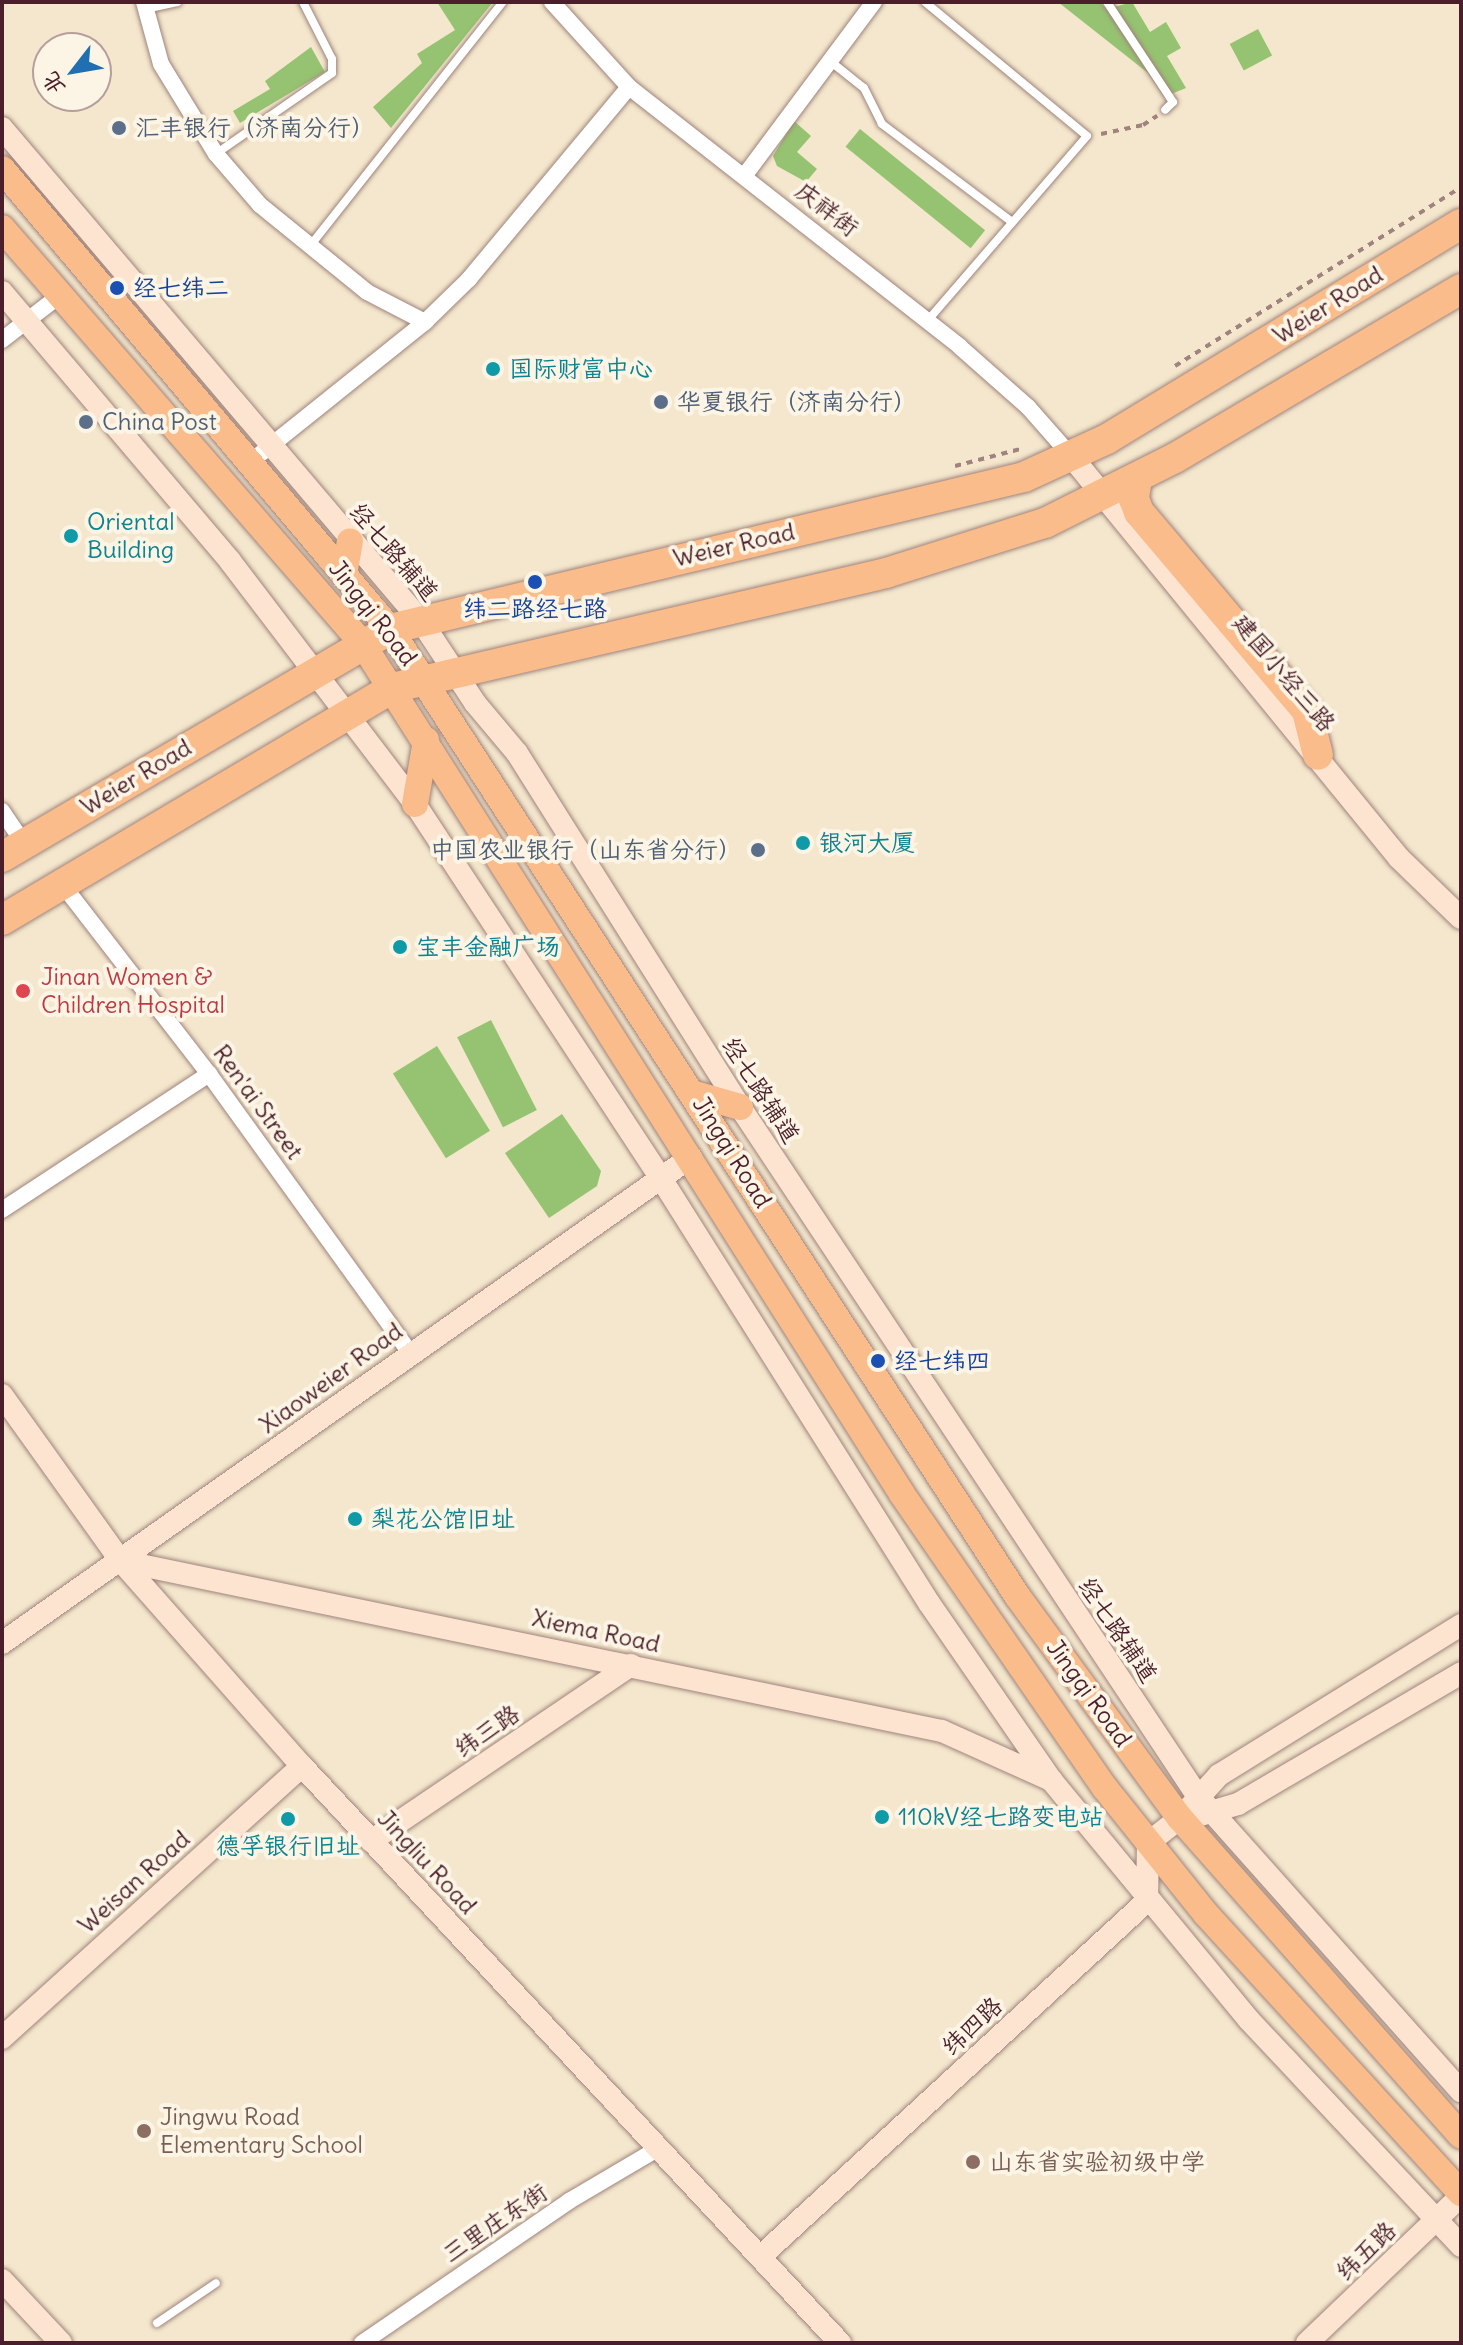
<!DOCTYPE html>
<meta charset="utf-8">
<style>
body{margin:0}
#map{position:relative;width:1463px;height:2345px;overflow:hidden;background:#f4e7cd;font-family:Delius,"LXGW WenKai TC",sans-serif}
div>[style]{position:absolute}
.green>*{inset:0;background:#96c371;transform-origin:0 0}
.path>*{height:4px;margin-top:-2px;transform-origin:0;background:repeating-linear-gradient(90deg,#9f837c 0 6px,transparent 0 12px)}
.roads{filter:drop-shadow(0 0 2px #9f837c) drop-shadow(0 0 2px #9f837c)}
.lane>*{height:8px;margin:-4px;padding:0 4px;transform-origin:4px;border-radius:4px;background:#fff}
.street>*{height:16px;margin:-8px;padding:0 8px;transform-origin:8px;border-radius:8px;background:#fff}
.secondary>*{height:22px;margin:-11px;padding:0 11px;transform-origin:11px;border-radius:11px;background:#fde4d0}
.primary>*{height:26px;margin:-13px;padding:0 13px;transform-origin:13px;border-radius:13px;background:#f9bc8a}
.highway>*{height:30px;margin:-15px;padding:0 15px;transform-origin:15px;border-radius:15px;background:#f9bc8a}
.dots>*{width:22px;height:22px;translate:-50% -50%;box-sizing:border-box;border:4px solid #fcf5e5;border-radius:50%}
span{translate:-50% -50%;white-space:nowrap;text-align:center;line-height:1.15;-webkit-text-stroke:8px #fcf5e5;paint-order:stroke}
.service-label{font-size:24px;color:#4e5e75}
.left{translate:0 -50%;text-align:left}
.right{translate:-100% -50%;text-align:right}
.street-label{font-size:24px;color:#4a1f2b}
.transit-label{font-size:24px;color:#164399}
.culture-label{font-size:24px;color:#0d838f}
.health-label{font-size:24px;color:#be3a42}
.education-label{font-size:24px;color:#785e54}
.frame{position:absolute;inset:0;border:4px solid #4a1f2b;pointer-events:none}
.north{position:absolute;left:32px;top:32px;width:80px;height:80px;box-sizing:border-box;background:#fcf5e5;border:2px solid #b59f9b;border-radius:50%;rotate:239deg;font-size:22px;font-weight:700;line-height:32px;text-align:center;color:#4a1f2b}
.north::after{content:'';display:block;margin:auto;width:28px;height:36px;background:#1f6fb2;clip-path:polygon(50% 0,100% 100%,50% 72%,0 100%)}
</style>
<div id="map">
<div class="green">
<i style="clip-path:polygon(437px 2px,493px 2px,391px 128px,373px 107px,422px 63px,417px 54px,455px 30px)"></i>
<i style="clip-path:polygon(1058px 2px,1099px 2px,1107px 9px,1132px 2px,1150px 32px,1166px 22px,1181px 48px,1167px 56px,1186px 88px,1164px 97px,1148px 73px)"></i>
<i style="left:1258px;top:29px;width:30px;height:32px;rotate:62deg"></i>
<i style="clip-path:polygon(311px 47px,325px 72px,240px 123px,233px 111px,270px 89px,265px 81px)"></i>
<i style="clip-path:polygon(794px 121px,811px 136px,797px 152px,817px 169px,806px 182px,777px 166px,773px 156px)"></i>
<i style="left:860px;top:129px;width:161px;height:23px;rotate:39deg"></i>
<i style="left:491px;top:1020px;width:101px;height:38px;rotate:63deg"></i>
<i style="left:437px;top:1046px;width:100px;height:52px;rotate:58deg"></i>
<i style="clip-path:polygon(562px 1114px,601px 1171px,597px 1186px,549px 1218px,505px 1153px)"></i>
</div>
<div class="path">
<i style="left:1101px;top:134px;width:43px;rotate:-12.1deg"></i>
<i style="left:1143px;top:125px;width:17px;rotate:-33deg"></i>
<i style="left:1175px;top:366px;width:337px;rotate:-32deg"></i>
<i style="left:955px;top:466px;width:71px;rotate:-14.6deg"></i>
</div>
<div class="roads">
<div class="lane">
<i style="left:925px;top:2px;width:210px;rotate:39.6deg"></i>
<i style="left:1087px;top:136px;width:243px;rotate:130.8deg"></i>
<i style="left:1107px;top:2px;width:120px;rotate:56.6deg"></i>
<i style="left:1173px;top:102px;width:11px;rotate:135deg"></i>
<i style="left:145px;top:9px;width:33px;rotate:-12deg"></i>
<i style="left:830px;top:61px;width:43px;rotate:38.5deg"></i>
<i style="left:864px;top:88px;width:40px;rotate:63.4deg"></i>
<i style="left:882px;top:124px;width:163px;rotate:37deg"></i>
<i style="left:217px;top:153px;width:140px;rotate:-34.8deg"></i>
<i style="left:332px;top:73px;width:14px;rotate:-90deg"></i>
<i style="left:332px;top:59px;width:64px;rotate:-117deg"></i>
<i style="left:310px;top:246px;width:311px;rotate:-51.7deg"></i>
<i style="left:157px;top:2323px;width:71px;rotate:-34.1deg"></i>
</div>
<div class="street">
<i style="left:144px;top:2px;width:64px;rotate:74.7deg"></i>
<i style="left:161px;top:64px;width:105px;rotate:58.6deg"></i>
<i style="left:216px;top:154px;width:67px;rotate:49.2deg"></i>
<i style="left:260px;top:205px;width:138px;rotate:39.1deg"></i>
<i style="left:367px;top:292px;width:65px;rotate:27.3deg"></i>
<i style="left:552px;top:2px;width:115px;rotate:47.8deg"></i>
<i style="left:629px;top:87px;width:421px;rotate:38.1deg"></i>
<i style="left:960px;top:347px;width:91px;rotate:41.4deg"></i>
<i style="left:1028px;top:407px;width:65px;rotate:48.7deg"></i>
<i style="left:745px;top:175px;width:216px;rotate:-53.3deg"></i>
<i style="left:2px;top:340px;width:72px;rotate:-37.7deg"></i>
<i style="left:249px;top:463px;width:226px;rotate:-38.7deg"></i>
<i style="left:425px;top:322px;width:62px;rotate:-44.3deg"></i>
<i style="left:469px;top:279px;width:250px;rotate:-50.2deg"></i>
<i style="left:2px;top:811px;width:40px;rotate:56deg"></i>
<i style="left:62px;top:884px;width:240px;rotate:52.3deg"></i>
<i style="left:209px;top:1074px;width:344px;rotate:54.2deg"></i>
<i style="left:2px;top:1210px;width:248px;rotate:-33.3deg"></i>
<i style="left:362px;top:2343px;width:251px;rotate:-34.4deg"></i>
<i style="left:569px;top:2201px;width:104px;rotate:-30.5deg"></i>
</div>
<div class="secondary">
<i style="left:2px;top:128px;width:647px;rotate:49.64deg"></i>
<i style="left:421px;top:621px;width:98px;rotate:56.6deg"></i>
<i style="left:475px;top:703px;width:65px;rotate:50deg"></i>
<i style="left:517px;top:753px;width:418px;rotate:57.8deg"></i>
<i style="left:740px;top:1107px;width:826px;rotate:56.41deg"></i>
<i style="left:1197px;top:1795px;width:397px;rotate:48.3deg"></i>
<i style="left:2px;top:292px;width:353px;rotate:49.7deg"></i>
<i style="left:230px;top:561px;width:305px;rotate:52.7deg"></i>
<i style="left:415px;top:804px;width:450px;rotate:56.7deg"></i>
<i style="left:662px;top:1180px;width:500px;rotate:57.74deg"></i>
<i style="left:929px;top:1603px;width:216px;rotate:55.4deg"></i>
<i style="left:1052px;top:1781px;width:310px;rotate:50.5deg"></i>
<i style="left:1249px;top:2020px;width:310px;rotate:46.8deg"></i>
<i style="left:1071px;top:456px;width:519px;rotate:50.79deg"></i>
<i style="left:1399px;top:858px;width:86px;rotate:44.1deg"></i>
<i style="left:2px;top:1395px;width:204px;rotate:54.4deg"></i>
<i style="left:121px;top:1561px;width:273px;rotate:48.6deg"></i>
<i style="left:302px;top:1766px;width:789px;rotate:47deg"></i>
<i style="left:121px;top:1561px;width:838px;rotate:11.7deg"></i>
<i style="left:942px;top:1731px;width:120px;rotate:24.2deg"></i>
<i style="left:2px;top:1643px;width:843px;rotate:-35.2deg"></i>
<i style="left:1197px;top:1816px;width:43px;rotate:-16.3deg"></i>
<i style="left:1238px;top:1804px;width:259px;rotate:-30.4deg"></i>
<i style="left:371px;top:1841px;width:314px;rotate:-34.1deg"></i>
<i style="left:2px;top:2038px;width:405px;rotate:-42.2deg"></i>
<i style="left:760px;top:2257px;width:526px;rotate:-42.61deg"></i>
<i style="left:1147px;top:1901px;width:58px;rotate:-89deg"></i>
<i style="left:1148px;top:1843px;width:41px;rotate:-38deg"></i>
<i style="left:1180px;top:1818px;width:58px;rotate:-47.8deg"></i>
<i style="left:1219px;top:1775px;width:285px;rotate:-31.8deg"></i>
<i style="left:2px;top:2280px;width:86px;rotate:46.9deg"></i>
<i style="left:1307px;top:2343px;width:213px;rotate:-43.7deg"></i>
</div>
<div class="primary">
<i style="left:2px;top:169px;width:602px;rotate:49.85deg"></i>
<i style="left:390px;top:629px;width:1154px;rotate:57.03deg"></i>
<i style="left:1018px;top:1597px;width:274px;rotate:53.8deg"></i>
<i style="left:1180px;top:1818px;width:424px;rotate:48.5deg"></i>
<i style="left:2px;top:228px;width:549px;rotate:49.06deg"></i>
<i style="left:362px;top:643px;width:1008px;rotate:57.6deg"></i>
<i style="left:902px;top:1494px;width:357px;rotate:55.4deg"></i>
<i style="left:1105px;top:1788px;width:161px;rotate:51.3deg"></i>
<i style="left:1206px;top:1914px;width:378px;rotate:47.6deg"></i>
<i style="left:344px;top:575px;width:34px;rotate:-80deg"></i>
<i style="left:415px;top:804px;width:65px;rotate:-80.2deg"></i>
<i style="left:695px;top:1094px;width:47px;rotate:16.1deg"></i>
</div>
<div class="highway">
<i style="left:1137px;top:479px;width:20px;rotate:99deg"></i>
<i style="left:1134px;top:499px;width:14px;rotate:69deg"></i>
<i style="left:1139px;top:512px;width:260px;rotate:49.8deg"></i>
<i style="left:1307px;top:711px;width:45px;rotate:76deg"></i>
<i style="left:2px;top:857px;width:450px;rotate:-30.4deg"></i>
<i style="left:390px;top:629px;width:652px;rotate:-13.48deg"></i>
<i style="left:1024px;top:477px;width:91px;rotate:-24.6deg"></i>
<i style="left:1107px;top:439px;width:414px;rotate:-31.3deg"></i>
<i style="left:2px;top:920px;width:454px;rotate:-30.7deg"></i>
<i style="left:392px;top:688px;width:507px;rotate:-13.1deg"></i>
<i style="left:886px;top:573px;width:167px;rotate:-17.5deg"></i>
<i style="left:1045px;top:523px;width:145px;rotate:-26.6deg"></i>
<i style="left:1175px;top:458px;width:332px;rotate:-30.6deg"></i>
</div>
</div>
<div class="dots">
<i style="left:119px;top:128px;background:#5c6f8a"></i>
<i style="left:117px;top:288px;background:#1a4fb4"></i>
<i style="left:493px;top:369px;background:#0f9aa8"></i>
<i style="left:661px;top:402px;background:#5c6f8a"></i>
<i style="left:86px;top:422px;background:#5c6f8a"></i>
<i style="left:71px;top:536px;background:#0f9aa8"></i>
<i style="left:535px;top:582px;background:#1a4fb4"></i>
<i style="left:803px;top:843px;background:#0f9aa8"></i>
<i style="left:758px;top:850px;background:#5c6f8a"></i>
<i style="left:400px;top:947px;background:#0f9aa8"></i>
<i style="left:23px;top:991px;background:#e0444e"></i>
<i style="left:878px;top:1361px;background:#1a4fb4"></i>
<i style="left:355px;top:1519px;background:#0f9aa8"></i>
<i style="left:882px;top:1817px;background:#0f9aa8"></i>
<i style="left:288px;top:1819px;background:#0f9aa8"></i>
<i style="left:144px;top:2131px;background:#8d6e63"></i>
<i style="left:973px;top:2162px;background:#8d6e63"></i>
</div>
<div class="service-label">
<span class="left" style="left:135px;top:128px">汇丰银行（济南分行）</span>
<span class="left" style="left:677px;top:402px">华夏银行（济南分行）</span>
<span class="left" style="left:102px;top:422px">China Post</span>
<span class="right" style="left:742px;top:850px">中国农业银行（山东省分行）</span>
</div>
<div class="street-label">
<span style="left:827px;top:209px;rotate:38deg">庆祥街</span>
<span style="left:1328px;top:305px;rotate:-32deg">Weier Road</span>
<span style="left:734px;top:545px;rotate:-13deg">Weier Road</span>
<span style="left:394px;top:552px;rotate:49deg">经七路辅道</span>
<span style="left:373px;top:613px;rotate:52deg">Jingqi Road</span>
<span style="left:1284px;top:673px;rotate:50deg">建国小经三路</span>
<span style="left:136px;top:777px;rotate:-31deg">Weier Road</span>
<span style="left:761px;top:1090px;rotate:57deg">经七路辅道</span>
<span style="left:258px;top:1102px;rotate:54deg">Ren'ai Street</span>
<span style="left:732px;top:1152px;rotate:58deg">Jingqi Road</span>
<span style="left:331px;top:1378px;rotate:-36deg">Xiaoweier Road</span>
<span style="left:1118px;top:1630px;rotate:56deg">经七路辅道</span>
<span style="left:596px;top:1631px;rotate:12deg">Xiema Road</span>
<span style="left:1089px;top:1693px;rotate:54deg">Jingqi Road</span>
<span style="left:487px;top:1731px;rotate:-34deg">纬三路</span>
<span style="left:427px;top:1862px;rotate:47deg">Jingliu Road</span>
<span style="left:134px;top:1882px;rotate:-42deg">Weisan Road</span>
<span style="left:972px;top:2026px;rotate:-43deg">纬四路</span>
<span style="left:495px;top:2223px;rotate:-34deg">三里庄东街</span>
<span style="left:1366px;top:2251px;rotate:-44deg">纬五路</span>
</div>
<div class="transit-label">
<span class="left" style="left:133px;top:288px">经七纬二</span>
<span style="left:535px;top:609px">纬二路经七路</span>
<span class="left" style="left:894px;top:1361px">经七纬四</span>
</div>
<div class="culture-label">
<span class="left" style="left:509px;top:369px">国际财富中心</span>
<span class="left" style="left:87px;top:536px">Oriental<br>Building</span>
<span class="left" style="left:819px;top:843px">银河大厦</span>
<span class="left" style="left:416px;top:947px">宝丰金融广场</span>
<span class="left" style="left:371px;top:1519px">梨花公馆旧址</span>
<span class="left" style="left:898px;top:1817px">110kV经七路变电站</span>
<span style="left:288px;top:1846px">德孚银行旧址</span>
</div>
<div class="health-label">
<span class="left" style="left:41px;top:991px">Jinan Women &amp;<br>Children Hospital</span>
</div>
<div class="education-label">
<span class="left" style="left:160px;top:2131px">Jingwu Road<br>Elementary School</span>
<span class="left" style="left:989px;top:2162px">山东省实验初级中学</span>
</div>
<div class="frame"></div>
<div class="north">北</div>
</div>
